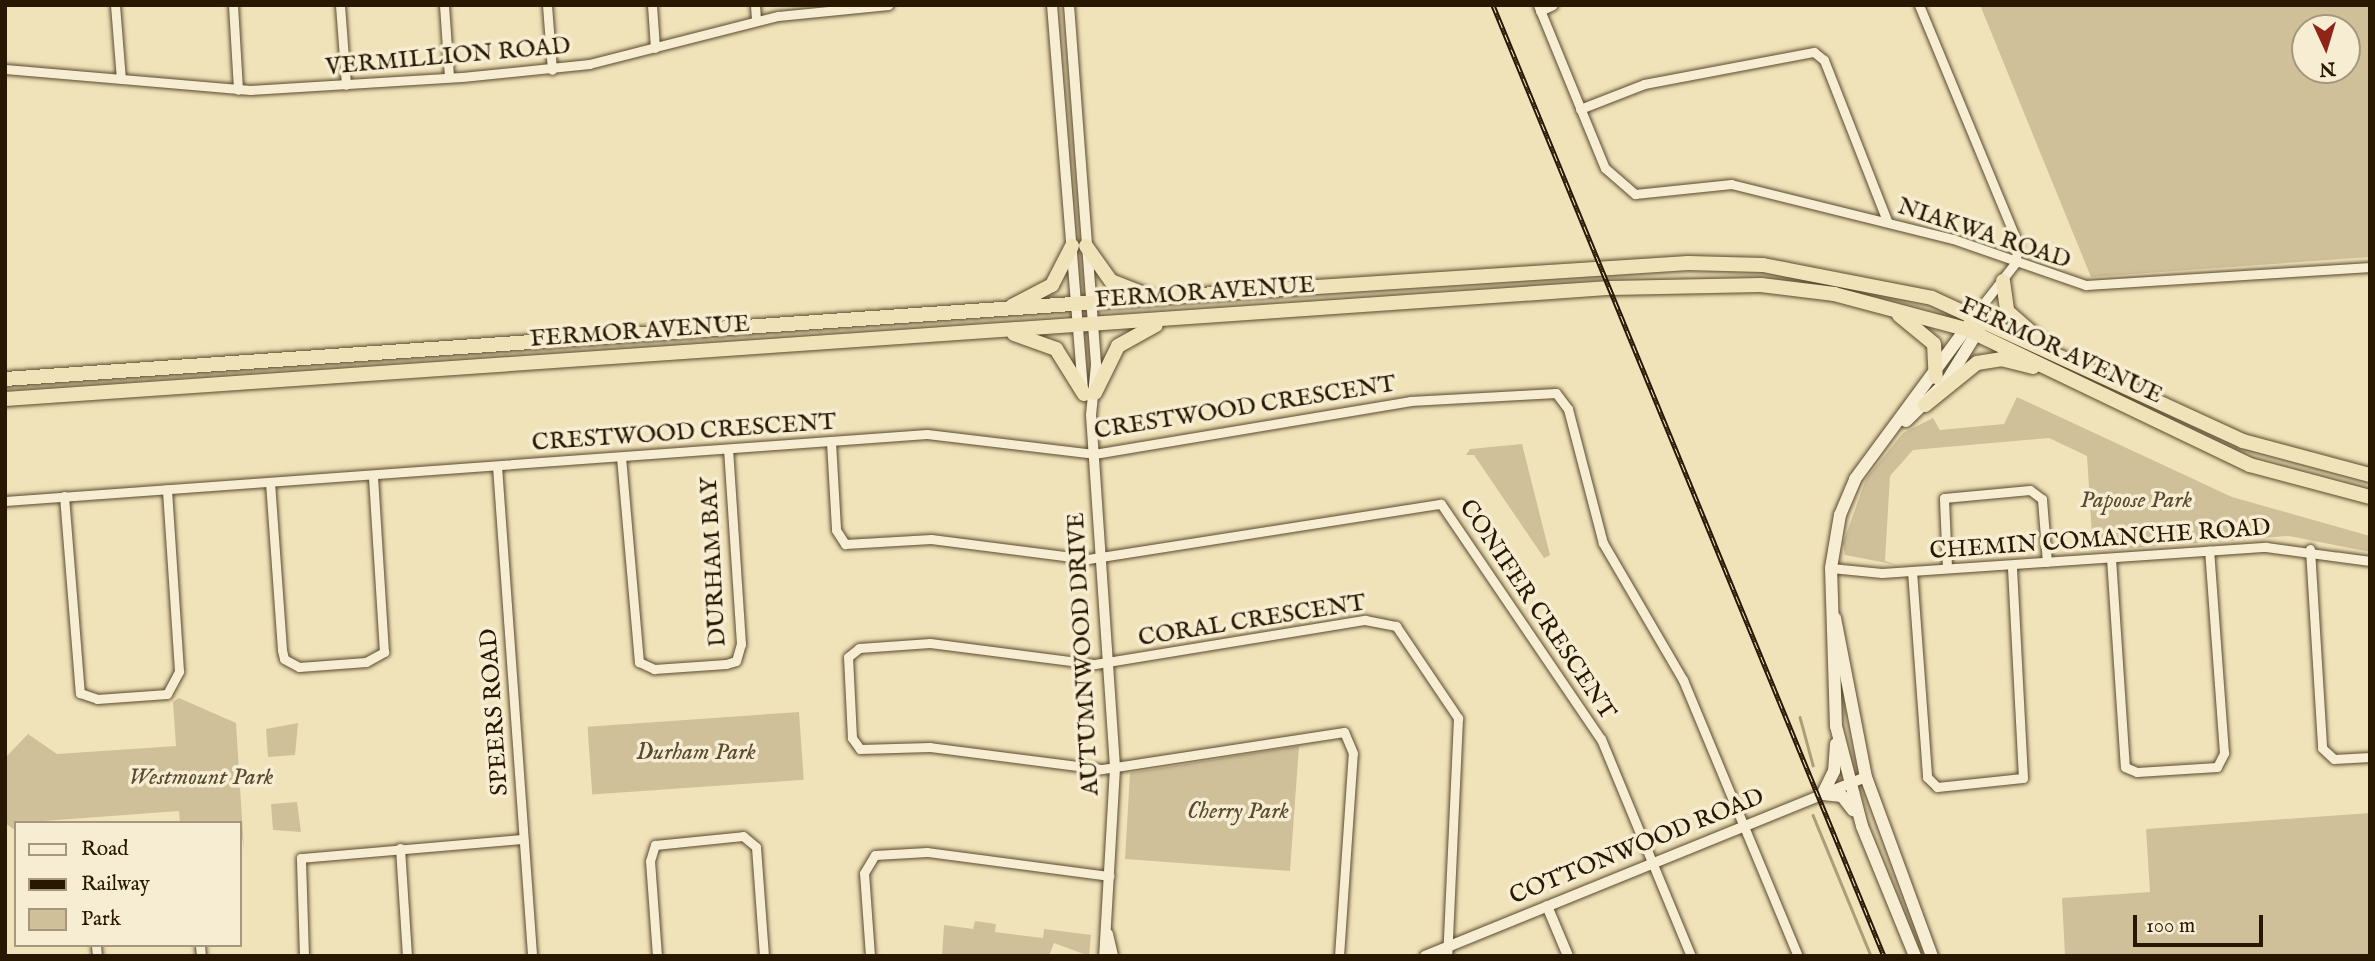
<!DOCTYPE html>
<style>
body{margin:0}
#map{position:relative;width:2375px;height:961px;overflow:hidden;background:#f1e3b9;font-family:"IM FELL English",serif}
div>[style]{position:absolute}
.green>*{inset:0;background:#cfc09a;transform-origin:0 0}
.stream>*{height:2.5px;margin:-1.25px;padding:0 1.25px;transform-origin:1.25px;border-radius:1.25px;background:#ad9e7a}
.roads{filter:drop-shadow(0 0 2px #5a4a2f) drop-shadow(0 0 2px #5a4a2f)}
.minor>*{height:9px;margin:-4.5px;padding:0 4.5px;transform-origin:4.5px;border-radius:4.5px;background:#f6edd2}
.tertiary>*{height:10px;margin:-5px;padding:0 5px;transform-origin:5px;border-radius:5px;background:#f6edd2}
.secondary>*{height:12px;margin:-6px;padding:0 6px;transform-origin:6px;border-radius:6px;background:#f6edd2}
.trunk>*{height:14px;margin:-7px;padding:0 7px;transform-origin:7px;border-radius:7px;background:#f1e3b9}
.rail>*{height:5px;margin-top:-2.5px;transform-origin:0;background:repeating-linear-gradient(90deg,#f6edd2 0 8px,#281701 0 16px);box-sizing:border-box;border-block:2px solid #281701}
span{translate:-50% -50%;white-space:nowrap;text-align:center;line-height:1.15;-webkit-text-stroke:7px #f6edd2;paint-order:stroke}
.street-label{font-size:24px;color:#281701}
.park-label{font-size:24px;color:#5a4a2f;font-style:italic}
.frame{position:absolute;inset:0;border:7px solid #281701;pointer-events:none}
.legend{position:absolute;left:14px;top:821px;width:228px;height:126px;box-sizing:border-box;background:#f6edd2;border:2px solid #a4977e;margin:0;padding:9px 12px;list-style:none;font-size:21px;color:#281701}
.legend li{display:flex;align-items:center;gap:14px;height:35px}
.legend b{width:35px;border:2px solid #a4977e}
.north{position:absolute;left:2291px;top:14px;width:70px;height:70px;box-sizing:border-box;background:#f6edd2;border:2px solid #a4977e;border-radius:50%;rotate:176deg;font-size:19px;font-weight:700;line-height:28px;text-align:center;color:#281701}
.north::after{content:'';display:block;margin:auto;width:24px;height:32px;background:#8f2418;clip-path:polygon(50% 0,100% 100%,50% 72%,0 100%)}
.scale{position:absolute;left:2133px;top:915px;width:130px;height:32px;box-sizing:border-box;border:4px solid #281701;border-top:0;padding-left:9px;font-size:21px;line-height:24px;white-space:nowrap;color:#281701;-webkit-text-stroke:5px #f6edd2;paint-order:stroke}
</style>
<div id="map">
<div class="green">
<i style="clip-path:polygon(evenodd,1980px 5px,2370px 5px,2370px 257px,2091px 277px,1980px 5px,2305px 28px,2347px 28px,2347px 70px,2305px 70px,2305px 28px)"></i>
<i style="clip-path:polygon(2017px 397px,2232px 497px,2370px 536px,2370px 552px,2289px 536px,2093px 551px,2087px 456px,2049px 438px,1913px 450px,1890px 476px,1885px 561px,1897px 565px,1845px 555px,1843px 543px,1866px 479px,1903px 433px,1933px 418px,1940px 430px,2004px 424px)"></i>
<i style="clip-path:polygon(1522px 444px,1550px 555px,1544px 558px,1474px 455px,1466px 455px,1470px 449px)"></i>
<i style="clip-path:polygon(179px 698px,236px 723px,244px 850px,240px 823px,180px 823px,179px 811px,16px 823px,16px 831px,5px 823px,5px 758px,28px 734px,57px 754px,176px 746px,173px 702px)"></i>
<i style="left:799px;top:712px;width:68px;height:212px;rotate:86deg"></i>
<i style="clip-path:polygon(298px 723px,295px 755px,268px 757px,266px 729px)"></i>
<i style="clip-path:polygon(1299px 746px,1290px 871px,1125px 859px,1130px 773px)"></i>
<i style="clip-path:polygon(297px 802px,301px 832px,273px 830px,271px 804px)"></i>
<i style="clip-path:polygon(2370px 813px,2370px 956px,2065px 956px,2062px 898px,2150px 892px,2146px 829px)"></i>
<i style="clip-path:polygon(975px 921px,996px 924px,995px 932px,1043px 938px,1044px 929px,1091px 935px,1089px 956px,1054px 943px,1049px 956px,942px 956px,944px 925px,973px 929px)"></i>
</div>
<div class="stream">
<i style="left:1800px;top:717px;width:50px;rotate:74.8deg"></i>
<i style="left:1813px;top:815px;width:152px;rotate:67.6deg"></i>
</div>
<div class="roads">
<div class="minor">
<i style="left:115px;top:5px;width:74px;rotate:85.4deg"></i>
<i style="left:233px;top:5px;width:85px;rotate:86.6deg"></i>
<i style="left:340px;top:5px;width:80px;rotate:85.7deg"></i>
<i style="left:444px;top:5px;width:72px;rotate:86deg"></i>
<i style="left:547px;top:5px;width:65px;rotate:85.6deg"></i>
<i style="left:652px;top:5px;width:43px;rotate:86deg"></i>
<i style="left:755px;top:5px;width:16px;rotate:86deg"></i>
<i style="left:1538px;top:5px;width:176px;rotate:67.7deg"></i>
<i style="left:1605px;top:168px;width:40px;rotate:41deg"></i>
<i style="left:1635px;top:194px;width:97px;rotate:-5.9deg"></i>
<i style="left:1731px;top:184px;width:229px;rotate:13.9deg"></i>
<i style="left:1953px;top:239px;width:141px;rotate:19.1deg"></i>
<i style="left:2086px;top:285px;width:285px;rotate:-3.6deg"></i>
<i style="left:1919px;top:5px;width:256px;rotate:67.5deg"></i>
<i style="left:2017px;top:242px;width:20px;rotate:93deg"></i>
<i style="left:1540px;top:11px;width:14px;rotate:-25deg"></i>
<i style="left:5px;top:69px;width:246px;rotate:4.9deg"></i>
<i style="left:250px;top:90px;width:212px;rotate:-3.5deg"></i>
<i style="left:462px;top:77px;width:128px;rotate:-5.8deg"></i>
<i style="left:589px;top:64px;width:195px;rotate:-14.3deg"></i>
<i style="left:778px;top:16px;width:111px;rotate:-5.7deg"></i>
<i style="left:1580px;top:109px;width:69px;rotate:-21.3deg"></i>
<i style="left:1644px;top:84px;width:173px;rotate:-10.7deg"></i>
<i style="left:1814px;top:52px;width:13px;rotate:39deg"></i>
<i style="left:1824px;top:60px;width:173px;rotate:68.6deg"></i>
<i style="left:1976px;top:313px;width:65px;rotate:-51.9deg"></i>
<i style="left:831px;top:442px;width:88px;rotate:86.7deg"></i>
<i style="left:836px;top:530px;width:17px;rotate:57deg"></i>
<i style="left:845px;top:544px;width:86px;rotate:-3.3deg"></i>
<i style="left:931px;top:539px;width:158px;rotate:7.3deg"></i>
<i style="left:1088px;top:559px;width:357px;rotate:-8.9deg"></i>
<i style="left:1441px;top:504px;width:284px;rotate:55.8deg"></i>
<i style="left:1601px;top:739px;width:235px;rotate:67.5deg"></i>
<i style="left:621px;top:457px;width:206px;rotate:85deg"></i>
<i style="left:639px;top:662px;width:17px;rotate:25deg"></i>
<i style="left:654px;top:669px;width:72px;rotate:-4deg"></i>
<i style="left:726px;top:664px;width:10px;rotate:-17deg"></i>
<i style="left:736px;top:661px;width:18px;rotate:-74deg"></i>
<i style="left:741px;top:644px;width:194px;rotate:-93.8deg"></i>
<i style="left:497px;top:466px;width:491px;rotate:85.9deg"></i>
<i style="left:270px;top:482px;width:168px;rotate:85.9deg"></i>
<i style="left:282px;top:650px;width:9px;rotate:77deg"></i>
<i style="left:284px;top:659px;width:17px;rotate:28deg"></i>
<i style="left:299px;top:667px;width:67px;rotate:-4.3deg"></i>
<i style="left:366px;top:662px;width:21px;rotate:-29deg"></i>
<i style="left:384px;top:652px;width:177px;rotate:-93.6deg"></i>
<i style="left:64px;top:496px;width:198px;rotate:85.4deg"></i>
<i style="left:80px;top:693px;width:18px;rotate:19deg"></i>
<i style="left:97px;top:699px;width:70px;rotate:-4.1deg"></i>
<i style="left:167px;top:694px;width:26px;rotate:-62deg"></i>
<i style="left:179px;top:671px;width:182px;rotate:-93.8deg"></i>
<i style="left:5px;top:501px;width:924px;rotate:-4.16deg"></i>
<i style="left:927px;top:434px;width:168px;rotate:6.8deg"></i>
<i style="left:1094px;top:454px;width:320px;rotate:-9.5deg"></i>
<i style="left:1410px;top:401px;width:146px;rotate:-3.1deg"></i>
<i style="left:1556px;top:393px;width:20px;rotate:53deg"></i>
<i style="left:1568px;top:409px;width:138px;rotate:75.4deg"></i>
<i style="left:1603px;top:543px;width:159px;rotate:59.7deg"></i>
<i style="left:1683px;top:680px;width:299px;rotate:67.4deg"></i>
<i style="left:2310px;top:549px;width:199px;rotate:86.5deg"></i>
<i style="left:2322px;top:748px;width:16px;rotate:43deg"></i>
<i style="left:2334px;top:759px;width:36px;rotate:-3deg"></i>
<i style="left:2111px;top:558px;width:209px;rotate:86.2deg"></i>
<i style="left:2125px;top:767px;width:13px;rotate:23deg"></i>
<i style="left:2137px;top:772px;width:80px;rotate:-3.6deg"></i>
<i style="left:2217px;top:767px;width:16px;rotate:-63deg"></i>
<i style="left:2224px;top:753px;width:203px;rotate:-94.2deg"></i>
<i style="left:1831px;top:568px;width:51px;rotate:5.6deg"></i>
<i style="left:1882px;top:573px;width:385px;rotate:-3.9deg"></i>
<i style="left:2266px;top:547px;width:105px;rotate:7.7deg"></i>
<i style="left:1947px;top:568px;width:70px;rotate:-92.5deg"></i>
<i style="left:1944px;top:498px;width:86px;rotate:-5.3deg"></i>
<i style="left:2030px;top:490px;width:15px;rotate:37deg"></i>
<i style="left:2042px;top:499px;width:63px;rotate:85.5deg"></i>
<i style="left:1912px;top:571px;width:207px;rotate:85.8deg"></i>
<i style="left:1927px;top:777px;width:14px;rotate:45deg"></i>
<i style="left:1937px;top:787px;width:86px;rotate:-6deg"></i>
<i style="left:2023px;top:778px;width:213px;rotate:-93deg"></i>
<i style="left:400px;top:848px;width:108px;rotate:86.3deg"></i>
<i style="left:96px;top:945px;width:11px;rotate:85deg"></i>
<i style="left:200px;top:945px;width:11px;rotate:85deg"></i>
<i style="left:304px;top:956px;width:98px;rotate:-91.8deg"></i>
<i style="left:301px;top:858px;width:223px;rotate:-4.9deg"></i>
<i style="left:657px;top:956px;width:95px;rotate:-94.2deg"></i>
<i style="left:650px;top:861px;width:17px;rotate:-73deg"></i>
<i style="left:655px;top:845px;width:88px;rotate:-5.8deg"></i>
<i style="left:743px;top:836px;width:17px;rotate:40deg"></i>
<i style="left:756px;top:847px;width:109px;rotate:85.8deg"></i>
<i style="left:870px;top:956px;width:83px;rotate:-94.1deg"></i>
<i style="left:864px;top:873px;width:21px;rotate:-59deg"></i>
<i style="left:875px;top:855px;width:52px;rotate:-3.3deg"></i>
<i style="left:927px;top:852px;width:184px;rotate:7.5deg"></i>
<i style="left:1339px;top:956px;width:203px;rotate:-86.1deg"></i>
<i style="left:1353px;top:753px;width:23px;rotate:-113deg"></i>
<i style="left:1344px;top:732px;width:246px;rotate:171.3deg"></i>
<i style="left:1101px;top:769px;width:172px;rotate:-172.7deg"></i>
<i style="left:930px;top:747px;width:70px;rotate:178.4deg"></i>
<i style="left:860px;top:749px;width:14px;rotate:-126deg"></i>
<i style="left:852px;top:738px;width:81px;rotate:-92.8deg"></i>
<i style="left:848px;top:657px;width:14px;rotate:-39deg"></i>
<i style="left:859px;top:648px;width:71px;rotate:-4deg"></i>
<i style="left:930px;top:643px;width:166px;rotate:7.3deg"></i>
<i style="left:1095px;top:664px;width:274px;rotate:-9.3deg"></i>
<i style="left:1365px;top:620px;width:32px;rotate:11deg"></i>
<i style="left:1396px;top:626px;width:111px;rotate:56deg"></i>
<i style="left:1458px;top:718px;width:238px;rotate:92.6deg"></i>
</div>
<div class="tertiary">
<i style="left:1052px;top:5px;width:385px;rotate:85.4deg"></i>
<i style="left:1069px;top:5px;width:361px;rotate:85.7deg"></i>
<i style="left:1096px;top:365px;width:50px;rotate:95.7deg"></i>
<i style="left:1091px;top:415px;width:354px;rotate:86.1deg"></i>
<i style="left:1115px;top:768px;width:188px;rotate:93.3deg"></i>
<i style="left:1547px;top:906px;width:54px;rotate:67.2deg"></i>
<i style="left:1108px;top:934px;width:23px;rotate:77deg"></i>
<i style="left:1425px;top:956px;width:476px;rotate:-22.1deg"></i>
</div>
<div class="secondary">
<i style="left:1906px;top:421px;width:57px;rotate:-44.3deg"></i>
<i style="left:1947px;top:381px;width:65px;rotate:-58.3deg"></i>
<i style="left:1835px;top:618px;width:162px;rotate:79deg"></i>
<i style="left:1866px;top:777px;width:191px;rotate:69.8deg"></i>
<i style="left:1836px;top:744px;width:27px;rotate:94deg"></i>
<i style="left:1834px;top:771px;width:25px;rotate:116deg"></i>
<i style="left:1823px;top:794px;width:19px;rotate:6deg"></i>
<i style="left:1842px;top:796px;width:18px;rotate:52deg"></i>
<i style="left:1915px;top:956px;width:140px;rotate:-112.2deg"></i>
<i style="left:1862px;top:826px;width:103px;rotate:-104.6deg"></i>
<i style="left:1836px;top:726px;width:158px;rotate:-91.8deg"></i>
<i style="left:1831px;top:568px;width:54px;rotate:-80.4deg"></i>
<i style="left:1840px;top:515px;width:39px;rotate:-67deg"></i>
<i style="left:1855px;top:479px;width:194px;rotate:-53.6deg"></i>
</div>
<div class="trunk">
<i style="left:1086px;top:246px;width:43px;rotate:54.5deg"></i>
<i style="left:1111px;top:281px;width:41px;rotate:21.5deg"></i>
<i style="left:2003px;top:281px;width:30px;rotate:82deg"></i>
<i style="left:2007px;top:311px;width:45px;rotate:41.4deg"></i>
<i style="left:1012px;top:306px;width:45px;rotate:-27.7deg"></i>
<i style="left:1052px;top:285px;width:44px;rotate:-62.9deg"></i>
<i style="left:1899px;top:315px;width:45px;rotate:39.6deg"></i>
<i style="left:1934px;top:344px;width:33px;rotate:87deg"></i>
<i style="left:1014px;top:334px;width:45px;rotate:19.7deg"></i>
<i style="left:1056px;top:349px;width:53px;rotate:58.1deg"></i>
<i style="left:5px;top:379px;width:1284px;rotate:-4.02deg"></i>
<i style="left:1286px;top:289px;width:403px;rotate:-3.7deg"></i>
<i style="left:1688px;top:263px;width:75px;rotate:1.5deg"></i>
<i style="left:1763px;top:265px;width:172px;rotate:11deg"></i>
<i style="left:1932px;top:298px;width:342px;rotate:24.7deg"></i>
<i style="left:2243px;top:441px;width:131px;rotate:15deg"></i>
<i style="left:1095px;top:393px;width:52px;rotate:-63.9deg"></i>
<i style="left:1118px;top:346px;width:43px;rotate:-28.9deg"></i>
<i style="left:5px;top:399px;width:1609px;rotate:-3.96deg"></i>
<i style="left:1610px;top:288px;width:151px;rotate:-1.1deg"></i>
<i style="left:1761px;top:285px;width:74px;rotate:7deg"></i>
<i style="left:1834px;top:294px;width:137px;rotate:14.9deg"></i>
<i style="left:1966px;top:329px;width:315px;rotate:25.6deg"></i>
<i style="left:2250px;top:465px;width:124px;rotate:14.9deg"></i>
<i style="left:1925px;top:405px;width:67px;rotate:-38.9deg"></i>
<i style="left:1977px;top:363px;width:24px;rotate:-9deg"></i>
<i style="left:2001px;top:359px;width:33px;rotate:14deg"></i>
</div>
</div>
<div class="rail">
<i style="left:1493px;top:5px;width:1028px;rotate:67.65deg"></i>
</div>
<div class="street-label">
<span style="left:448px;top:57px;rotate:-5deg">VERMILLION ROAD</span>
<span style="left:1984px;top:234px;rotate:18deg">NIAKWA ROAD</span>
<span style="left:1205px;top:293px;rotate:-4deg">FERMOR AVENUE</span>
<span style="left:640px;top:332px;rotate:-4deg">FERMOR AVENUE</span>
<span style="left:2061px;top:351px;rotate:25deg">FERMOR AVENUE</span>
<span style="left:1245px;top:408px;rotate:-9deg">CRESTWOOD CRESCENT</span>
<span style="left:684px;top:433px;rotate:-4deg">CRESTWOOD CRESCENT</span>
<span style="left:2100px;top:540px;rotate:-4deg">CHEMIN COMANCHE ROAD</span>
<span style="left:714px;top:562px;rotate:-93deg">DURHAM BAY</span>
<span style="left:1537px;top:610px;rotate:56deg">CONIFER CRESCENT</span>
<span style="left:1252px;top:621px;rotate:-9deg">CORAL CRESCENT</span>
<span style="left:1084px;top:654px;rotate:-93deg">AUTUMNWOOD DRIVE</span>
<span style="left:495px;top:712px;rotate:-94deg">SPEERS ROAD</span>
<span style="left:1637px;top:847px;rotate:-22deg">COTTONWOOD ROAD</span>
</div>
<div class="park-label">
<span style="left:2136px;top:501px">Papoose Park</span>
<span style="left:696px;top:753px">Durham Park</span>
<span style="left:201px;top:778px">Westmount Park</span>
<span style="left:1238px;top:812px">Cherry Park</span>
</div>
<div class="frame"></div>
<ul class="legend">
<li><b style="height:9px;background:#f6edd2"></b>Road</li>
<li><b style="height:9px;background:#281701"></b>Railway</li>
<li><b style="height:19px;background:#cfc09a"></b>Park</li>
</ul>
<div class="north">N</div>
<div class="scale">100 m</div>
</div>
